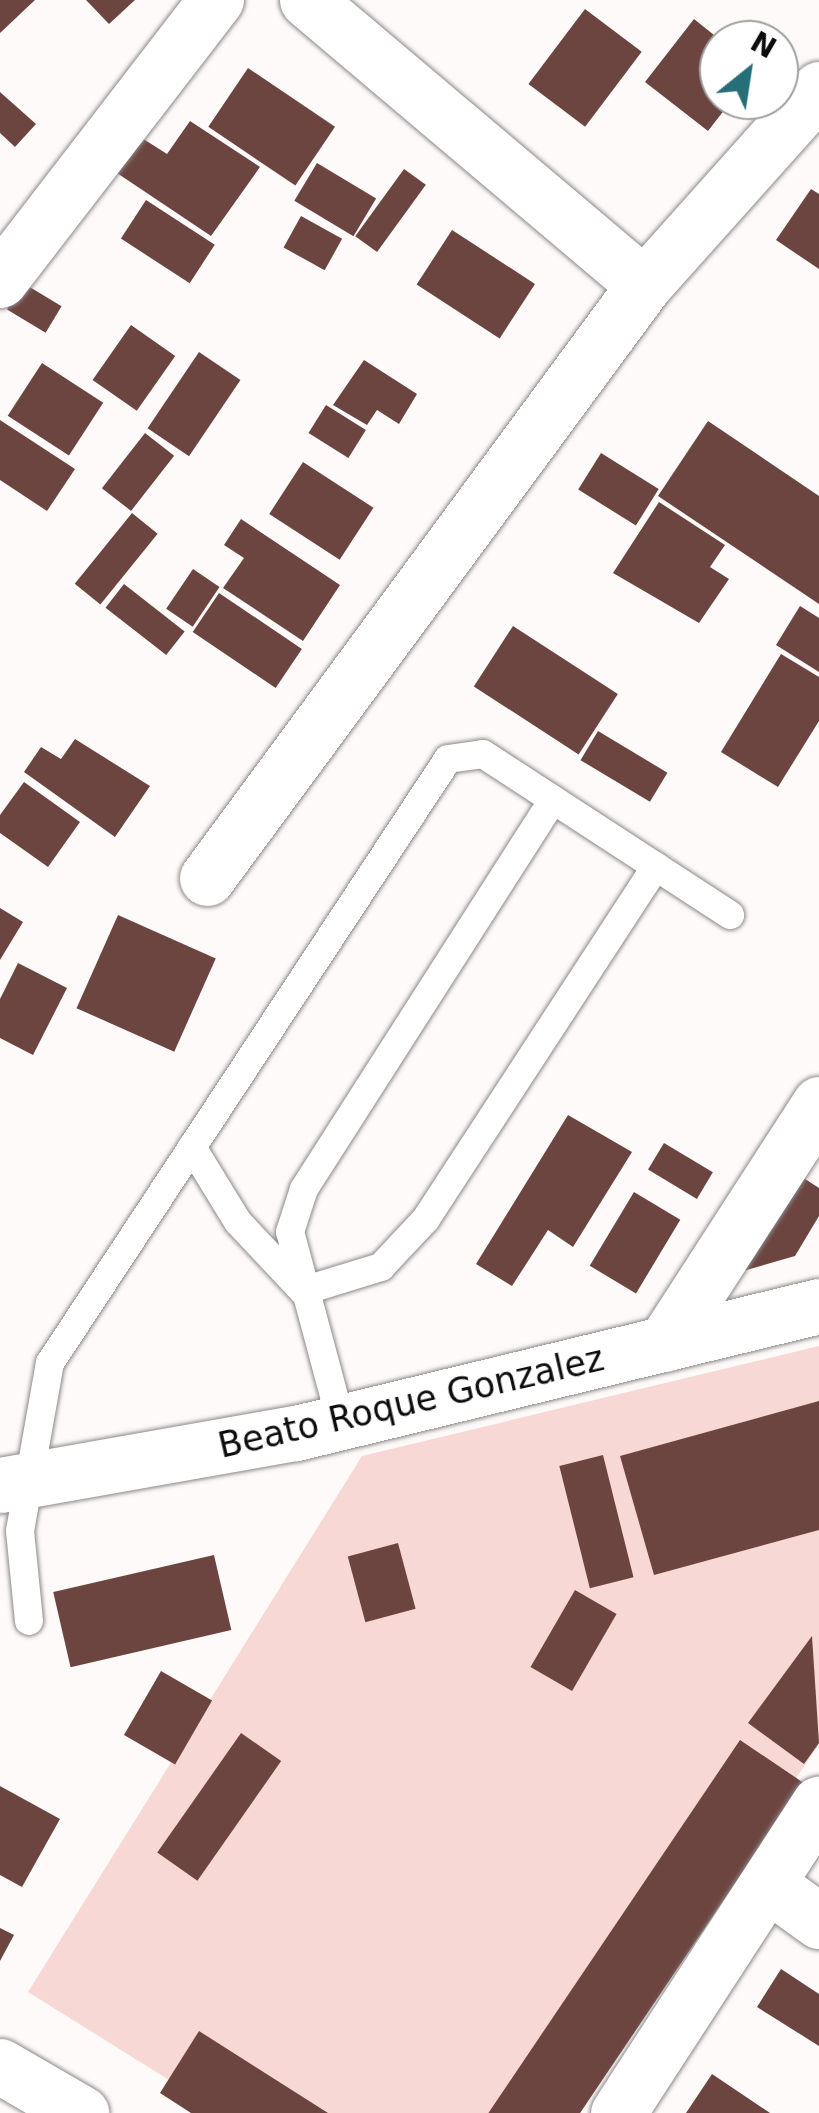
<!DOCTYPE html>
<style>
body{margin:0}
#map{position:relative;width:819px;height:2113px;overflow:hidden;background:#fefafa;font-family:"DejaVu Sans",sans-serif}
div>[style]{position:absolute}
.green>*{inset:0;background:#f8d8d4}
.building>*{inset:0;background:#6d4540;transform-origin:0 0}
.roads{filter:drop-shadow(0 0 2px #8c8888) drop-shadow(0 0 2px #8c8888)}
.service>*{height:28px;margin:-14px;padding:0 14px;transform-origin:14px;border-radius:14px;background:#fff}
.minor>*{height:55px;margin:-27.5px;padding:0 27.5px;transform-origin:27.5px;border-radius:27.5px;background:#fff}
.tertiary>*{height:55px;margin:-27.5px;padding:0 27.5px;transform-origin:27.5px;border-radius:27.5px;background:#fff}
span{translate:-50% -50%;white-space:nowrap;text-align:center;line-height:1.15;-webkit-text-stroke:10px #fff;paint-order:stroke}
.street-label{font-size:35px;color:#0d0c0c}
.north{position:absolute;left:699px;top:20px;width:100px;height:100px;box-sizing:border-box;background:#fff;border:2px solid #9e9e9e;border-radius:50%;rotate:30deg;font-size:28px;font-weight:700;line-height:40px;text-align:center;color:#0d0c0c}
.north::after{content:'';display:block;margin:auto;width:35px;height:45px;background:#266f79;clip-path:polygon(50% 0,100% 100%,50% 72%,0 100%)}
</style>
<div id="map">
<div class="green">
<i style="clip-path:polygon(819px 1346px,819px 1744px,573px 2113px,222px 2113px,28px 1992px,362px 1456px)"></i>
</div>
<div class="building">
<i style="clip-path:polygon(0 0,35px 0,0 33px)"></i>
<i style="clip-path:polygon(86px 0,135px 0,109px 24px)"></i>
<i style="left:585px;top:9px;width:71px;height:94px;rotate:37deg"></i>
<i style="clip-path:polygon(694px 19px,719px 39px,719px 100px,732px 100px,708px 131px,645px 82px)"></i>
<i style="left:248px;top:68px;width:105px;height:71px;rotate:34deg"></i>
<i style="clip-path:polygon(0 92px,36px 124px,15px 147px,0 133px)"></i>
<i style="clip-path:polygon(190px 121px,260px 167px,211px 236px,111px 169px,134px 133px,167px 154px)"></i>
<i style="left:317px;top:163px;width:69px;height:44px;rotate:31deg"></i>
<i style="left:404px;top:169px;width:27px;height:83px;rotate:36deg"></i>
<i style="clip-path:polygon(811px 189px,819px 194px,819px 269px,776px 240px)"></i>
<i style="left:146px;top:200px;width:82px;height:46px;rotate:33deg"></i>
<i style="left:301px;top:216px;width:47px;height:36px;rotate:29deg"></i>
<i style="left:452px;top:230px;width:99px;height:65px;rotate:33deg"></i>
<i style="left:23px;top:283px;width:45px;height:31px;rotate:31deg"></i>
<i style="left:131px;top:325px;width:54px;height:67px;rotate:35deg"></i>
<i style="left:199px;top:352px;width:50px;height:92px;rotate:34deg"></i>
<i style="clip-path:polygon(364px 360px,417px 394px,399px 424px,377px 410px,367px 425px,333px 405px)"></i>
<i style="left:42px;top:363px;width:73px;height:63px;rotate:33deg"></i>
<i style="left:326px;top:405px;width:47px;height:33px;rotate:32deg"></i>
<i style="clip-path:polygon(0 420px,75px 469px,47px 511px,0 480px)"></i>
<i style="clip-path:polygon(708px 421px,819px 496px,819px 604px,658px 496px)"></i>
<i style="left:145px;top:433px;width:37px;height:70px;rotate:38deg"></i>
<i style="left:601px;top:453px;width:68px;height:43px;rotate:32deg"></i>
<i style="left:303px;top:462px;width:84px;height:62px;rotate:33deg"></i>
<i style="clip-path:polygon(659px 502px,725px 545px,710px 567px,729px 579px,699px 623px,613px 573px)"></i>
<i style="left:132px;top:513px;width:33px;height:91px;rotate:39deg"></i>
<i style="clip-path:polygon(241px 519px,340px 585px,303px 641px,223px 588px,244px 558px,224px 545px)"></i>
<i style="left:193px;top:569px;width:32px;height:48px;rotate:34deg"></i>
<i style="left:124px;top:584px;width:77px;height:30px;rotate:38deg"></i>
<i style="left:219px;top:593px;width:100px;height:47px;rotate:34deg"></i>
<i style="clip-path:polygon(800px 606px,819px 618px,819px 672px,776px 645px)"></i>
<i style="left:513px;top:626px;width:125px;height:72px;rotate:33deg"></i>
<i style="clip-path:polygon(781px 654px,819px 677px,819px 721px,778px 787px,721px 752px)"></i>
<i style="left:598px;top:731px;width:81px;height:34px;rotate:31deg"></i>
<i style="clip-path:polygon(75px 739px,150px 786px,115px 837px,24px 772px,41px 747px,61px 759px)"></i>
<i style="clip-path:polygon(24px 782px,80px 822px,48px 867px,0 833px,0 815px)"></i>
<i style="clip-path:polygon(0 908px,23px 922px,0 960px)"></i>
<i style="left:118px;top:915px;width:107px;height:102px;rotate:24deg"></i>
<i style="clip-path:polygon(18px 963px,67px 988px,33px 1055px,0 1038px,0 999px)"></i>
<i style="clip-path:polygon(568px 1115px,632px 1152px,573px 1247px,548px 1230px,512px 1286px,476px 1264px)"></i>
<i style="left:664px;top:1143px;width:57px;height:31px;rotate:31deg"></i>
<i style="clip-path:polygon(802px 1177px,819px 1188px,819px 1216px,795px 1256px,743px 1271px)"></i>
<i style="left:634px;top:1192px;width:54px;height:86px;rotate:31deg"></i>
<i style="clip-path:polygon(819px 1401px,819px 1530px,654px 1575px,620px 1456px)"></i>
<i style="left:603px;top:1455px;width:126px;height:45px;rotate:76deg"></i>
<i style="left:398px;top:1543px;width:68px;height:52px;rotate:75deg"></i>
<i style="left:214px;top:1555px;width:77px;height:165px;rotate:77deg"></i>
<i style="left:575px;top:1590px;width:48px;height:89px;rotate:30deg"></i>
<i style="clip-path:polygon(812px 1636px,819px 1743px,804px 1764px,748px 1723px)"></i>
<i style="left:161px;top:1671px;width:59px;height:74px;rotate:30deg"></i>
<i style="left:241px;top:1733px;width:49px;height:146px;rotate:35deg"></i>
<i style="left:740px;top:1740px;width:76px;height:452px;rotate:34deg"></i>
<i style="clip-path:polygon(0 1786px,60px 1819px,22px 1887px,0 1875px)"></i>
<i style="clip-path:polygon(0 1928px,14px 1935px,0 1961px)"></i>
<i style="clip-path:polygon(781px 1969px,819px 1994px,819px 2046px,757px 2007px)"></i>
<i style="clip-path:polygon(199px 2031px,328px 2113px,191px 2113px,160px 2093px)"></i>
<i style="clip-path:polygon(712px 2074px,770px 2113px,686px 2113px)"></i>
</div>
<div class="roads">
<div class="service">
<i style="left:192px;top:1147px;width:88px;rotate:58.5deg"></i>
<i style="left:238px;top:1222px;width:95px;rotate:46.7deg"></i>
<i style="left:303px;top:1291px;width:82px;rotate:-17.1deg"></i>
<i style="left:381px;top:1267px;width:66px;rotate:-46.8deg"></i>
<i style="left:426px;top:1219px;width:421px;rotate:-56.9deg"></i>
<i style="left:341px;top:1422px;width:197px;rotate:-105deg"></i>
<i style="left:290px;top:1232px;width:45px;rotate:-72deg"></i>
<i style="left:304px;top:1189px;width:462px;rotate:-57.4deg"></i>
<i style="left:29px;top:1621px;width:90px;rotate:-95.7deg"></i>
<i style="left:20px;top:1531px;width:171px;rotate:-79.9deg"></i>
<i style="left:50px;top:1363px;width:723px;rotate:-56.62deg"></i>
<i style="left:448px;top:759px;width:35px;rotate:-8deg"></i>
<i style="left:483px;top:754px;width:295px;rotate:33.1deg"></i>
</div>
<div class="minor">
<i style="left:307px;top:0;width:441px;rotate:40.2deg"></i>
<i style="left:0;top:280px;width:354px;rotate:-52.4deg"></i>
<i style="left:207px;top:878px;width:737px;rotate:-53.61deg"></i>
<i style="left:644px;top:285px;width:263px;rotate:-48.2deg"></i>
<i style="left:664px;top:1344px;width:286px;rotate:-57.1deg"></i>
<i style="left:769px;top:1885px;width:62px;rotate:35.8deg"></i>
<i style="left:0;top:2066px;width:94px;rotate:30.1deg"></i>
<i style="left:618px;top:2113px;width:369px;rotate:-57deg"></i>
</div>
<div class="tertiary">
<i style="left:0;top:1485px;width:301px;rotate:-10deg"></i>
<i style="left:296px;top:1433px;width:538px;rotate:-13.65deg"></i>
</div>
</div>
<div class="street-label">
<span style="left:411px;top:1402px;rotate:-13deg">Beato Roque Gonzalez</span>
</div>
<div class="north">N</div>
</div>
